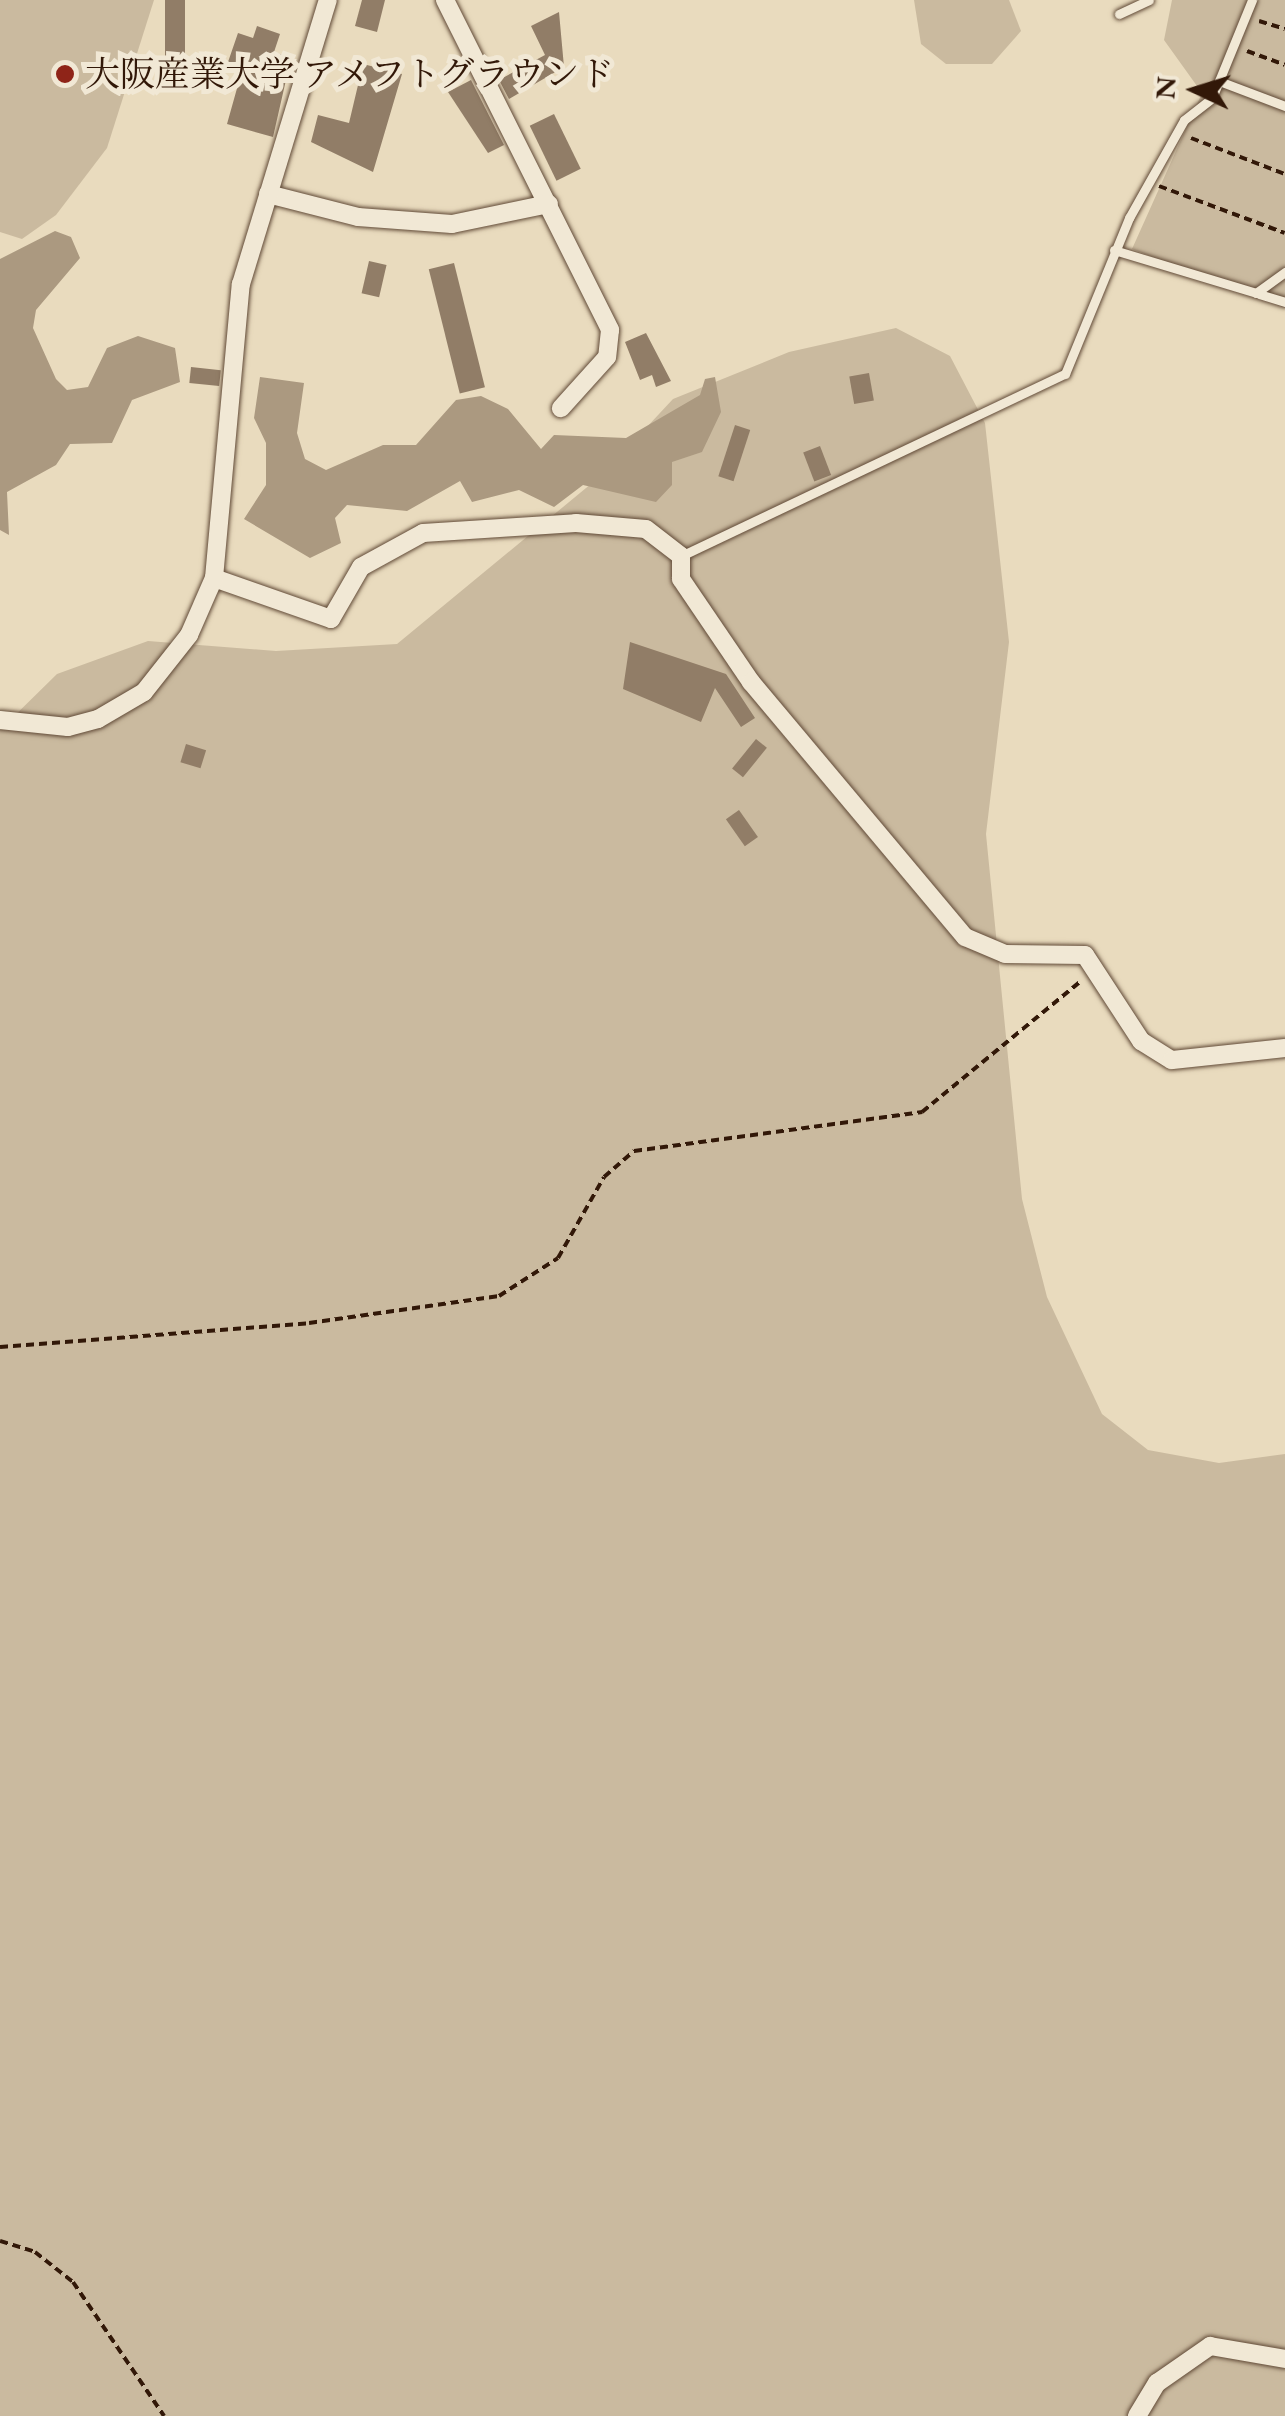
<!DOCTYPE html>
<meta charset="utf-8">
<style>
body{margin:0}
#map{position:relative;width:1285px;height:2416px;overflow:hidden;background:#e9dbbe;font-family:"EB Garamond","Noto Serif JP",serif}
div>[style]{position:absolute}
.green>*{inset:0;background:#caba9f}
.water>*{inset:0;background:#ab9980}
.building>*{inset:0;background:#917d67;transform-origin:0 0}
.path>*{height:4px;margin-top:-2px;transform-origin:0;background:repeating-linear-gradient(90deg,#321808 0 8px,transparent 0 13px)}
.roads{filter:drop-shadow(0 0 2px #604936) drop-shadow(0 0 2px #604936)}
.service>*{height:9px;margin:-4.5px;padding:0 4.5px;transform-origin:4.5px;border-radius:4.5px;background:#f1e8d5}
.minor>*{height:18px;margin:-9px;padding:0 9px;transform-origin:9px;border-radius:9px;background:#f1e8d5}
.dots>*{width:28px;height:28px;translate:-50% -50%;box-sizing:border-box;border:5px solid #f1e8d5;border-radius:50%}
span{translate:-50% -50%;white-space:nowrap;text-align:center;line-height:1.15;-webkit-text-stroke:10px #f1e8d5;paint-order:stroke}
.poi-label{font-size:35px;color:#321808}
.left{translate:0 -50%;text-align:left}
.north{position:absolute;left:1145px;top:40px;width:100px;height:100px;-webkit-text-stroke:8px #f1e8d5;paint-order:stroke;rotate:274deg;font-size:28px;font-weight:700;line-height:40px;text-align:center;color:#321808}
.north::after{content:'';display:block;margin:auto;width:35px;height:45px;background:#321808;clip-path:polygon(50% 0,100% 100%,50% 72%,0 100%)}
</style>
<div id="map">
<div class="green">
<i style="clip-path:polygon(0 0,154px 0,107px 148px,56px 215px,22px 239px,0 232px)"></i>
<i style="clip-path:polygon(914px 0,1009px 0,1021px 31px,992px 64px,946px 64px,921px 44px)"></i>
<i style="clip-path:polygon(1172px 0,1285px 0,1285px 308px,1132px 249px,1202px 93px,1164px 40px)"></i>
<i style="clip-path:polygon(896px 328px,950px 356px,985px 423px,1009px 642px,986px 834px,1022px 1199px,1047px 1297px,1102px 1414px,1148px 1450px,1219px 1463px,1285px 1454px,1285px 2416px,0 2416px,0 730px,57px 674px,148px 641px,276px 651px,397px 644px,603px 474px,673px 399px,789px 352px)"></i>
</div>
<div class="water">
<i style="clip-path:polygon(55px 231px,71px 237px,80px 258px,36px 310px,33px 328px,56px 379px,67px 390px,88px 387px,107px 348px,138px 336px,175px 348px,180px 382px,132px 400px,112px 443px,70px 444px,56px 465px,7px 492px,9px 535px,0 530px,0 259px)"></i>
<i style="clip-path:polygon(260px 377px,304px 383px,297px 433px,305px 459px,326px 470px,383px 445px,416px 445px,456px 400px,481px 396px,508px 409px,541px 449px,554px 435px,626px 438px,700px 395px,705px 379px,715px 377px,721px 412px,702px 452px,672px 462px,672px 485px,656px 502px,583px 485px,554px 507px,519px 490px,472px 502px,460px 481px,407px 511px,347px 505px,335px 518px,341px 543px,310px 558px,244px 519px,266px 485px,266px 443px,254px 418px)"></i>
</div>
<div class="building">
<i style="left:165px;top:0;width:20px;height:59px"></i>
<i style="clip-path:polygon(362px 0,385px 0,377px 32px,355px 26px)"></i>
<i style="clip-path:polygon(559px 12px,564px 67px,509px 99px,499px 80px,545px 55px,531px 26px)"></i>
<i style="clip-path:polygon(257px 26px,280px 34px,274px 52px,291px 58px,273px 137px,227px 124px,243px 67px,228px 62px,238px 33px,253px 38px)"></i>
<i style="clip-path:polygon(363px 64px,402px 74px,373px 172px,311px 142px,318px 115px,349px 123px)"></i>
<i style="clip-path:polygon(471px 80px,504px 145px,488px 153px,448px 92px)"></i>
<i style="left:554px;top:114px;width:61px;height:27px;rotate:64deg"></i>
<i style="left:369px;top:261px;width:18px;height:33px;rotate:13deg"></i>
<i style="left:454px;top:263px;width:128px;height:26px;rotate:76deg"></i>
<i style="clip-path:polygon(646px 333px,671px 381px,656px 387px,652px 375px,640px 380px,625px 342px)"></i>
<i style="left:191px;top:367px;width:30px;height:16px;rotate:6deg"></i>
<i style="left:869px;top:373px;width:28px;height:20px;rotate:80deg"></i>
<i style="left:735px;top:425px;width:16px;height:54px;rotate:18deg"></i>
<i style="left:820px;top:446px;width:31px;height:18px;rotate:69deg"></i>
<i style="clip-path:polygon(630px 642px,726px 674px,755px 718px,741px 727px,715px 688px,701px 722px,623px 689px)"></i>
<i style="left:756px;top:739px;width:14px;height:38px;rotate:39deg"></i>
<i style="left:186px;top:744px;width:21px;height:19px;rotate:17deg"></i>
<i style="left:739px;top:810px;width:33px;height:16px;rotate:55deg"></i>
</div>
<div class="path">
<i style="left:1259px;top:21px;width:27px;rotate:17deg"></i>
<i style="left:1247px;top:51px;width:40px;rotate:20.2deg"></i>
<i style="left:1191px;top:138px;width:101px;rotate:21deg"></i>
<i style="left:1159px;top:186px;width:134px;rotate:20.5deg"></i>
<i style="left:0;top:1347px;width:310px;rotate:-4.4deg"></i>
<i style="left:309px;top:1323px;width:192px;rotate:-8.1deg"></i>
<i style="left:499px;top:1296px;width:70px;rotate:-32.8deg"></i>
<i style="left:558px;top:1258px;width:93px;rotate:-60.4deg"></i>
<i style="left:604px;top:1177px;width:40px;rotate:-41deg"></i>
<i style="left:634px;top:1151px;width:291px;rotate:-7.7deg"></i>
<i style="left:922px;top:1112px;width:207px;rotate:-39.5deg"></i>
<i style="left:0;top:2241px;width:37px;rotate:17deg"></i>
<i style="left:35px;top:2252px;width:48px;rotate:38.3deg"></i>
<i style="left:73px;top:2282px;width:162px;rotate:55.8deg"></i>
</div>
<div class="roads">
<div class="service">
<i style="left:1119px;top:14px;width:33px;rotate:-25deg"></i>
<i style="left:1219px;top:81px;width:71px;rotate:20.7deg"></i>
<i style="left:1114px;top:250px;width:148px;rotate:16.8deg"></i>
<i style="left:1256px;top:293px;width:36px;rotate:-36deg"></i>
<i style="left:1259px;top:294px;width:27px;rotate:17deg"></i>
<i style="left:681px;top:556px;width:425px;rotate:-25.4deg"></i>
<i style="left:1065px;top:374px;width:169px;rotate:-67.7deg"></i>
<i style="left:1129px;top:218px;width:112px;rotate:-60.7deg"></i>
<i style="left:1184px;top:120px;width:36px;rotate:-38deg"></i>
<i style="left:1212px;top:98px;width:106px;rotate:-67.8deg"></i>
</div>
<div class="minor">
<i style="left:445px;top:0;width:369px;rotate:63.4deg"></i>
<i style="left:610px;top:330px;width:27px;rotate:96deg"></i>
<i style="left:607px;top:357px;width:69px;rotate:132deg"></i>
<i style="left:268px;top:194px;width:93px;rotate:14.3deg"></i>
<i style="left:358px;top:217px;width:94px;rotate:4.3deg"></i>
<i style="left:452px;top:224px;width:99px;rotate:-11.7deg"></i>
<i style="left:214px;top:578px;width:124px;rotate:19.3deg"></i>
<i style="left:331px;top:619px;width:60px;rotate:-60deg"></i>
<i style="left:361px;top:567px;width:71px;rotate:-28.7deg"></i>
<i style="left:423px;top:533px;width:153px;rotate:-3.7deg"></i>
<i style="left:576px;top:523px;width:70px;rotate:4.9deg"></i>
<i style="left:646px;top:529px;width:44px;rotate:37.6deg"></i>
<i style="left:681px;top:556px;width:23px;rotate:90deg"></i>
<i style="left:681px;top:579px;width:125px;rotate:55.8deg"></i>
<i style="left:751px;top:682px;width:333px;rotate:50deg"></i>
<i style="left:965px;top:937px;width:43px;rotate:23deg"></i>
<i style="left:1005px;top:954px;width:80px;rotate:0.7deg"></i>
<i style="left:1085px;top:955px;width:103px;rotate:56.9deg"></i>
<i style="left:1141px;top:1041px;width:36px;rotate:32deg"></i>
<i style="left:1172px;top:1060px;width:114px;rotate:-6.1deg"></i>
<i style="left:0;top:720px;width:68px;rotate:5.9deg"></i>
<i style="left:68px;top:727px;width:31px;rotate:-15deg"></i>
<i style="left:98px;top:719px;width:53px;rotate:-30.4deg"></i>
<i style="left:144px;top:692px;width:73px;rotate:-51.7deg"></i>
<i style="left:189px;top:635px;width:62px;rotate:-66.3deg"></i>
<i style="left:214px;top:578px;width:295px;rotate:-84.8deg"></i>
<i style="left:241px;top:284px;width:297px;rotate:-73deg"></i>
<i style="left:1137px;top:2416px;width:39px;rotate:-59deg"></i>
<i style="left:1157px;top:2383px;width:65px;rotate:-34.9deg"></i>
<i style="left:1210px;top:2346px;width:76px;rotate:9.8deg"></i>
</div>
</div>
<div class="dots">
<i style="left:65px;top:74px;background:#8f2418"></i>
</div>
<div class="poi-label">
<span class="left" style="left:85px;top:74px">大阪産業大学 アメフトグラウンド</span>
</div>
<div class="north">N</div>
</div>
